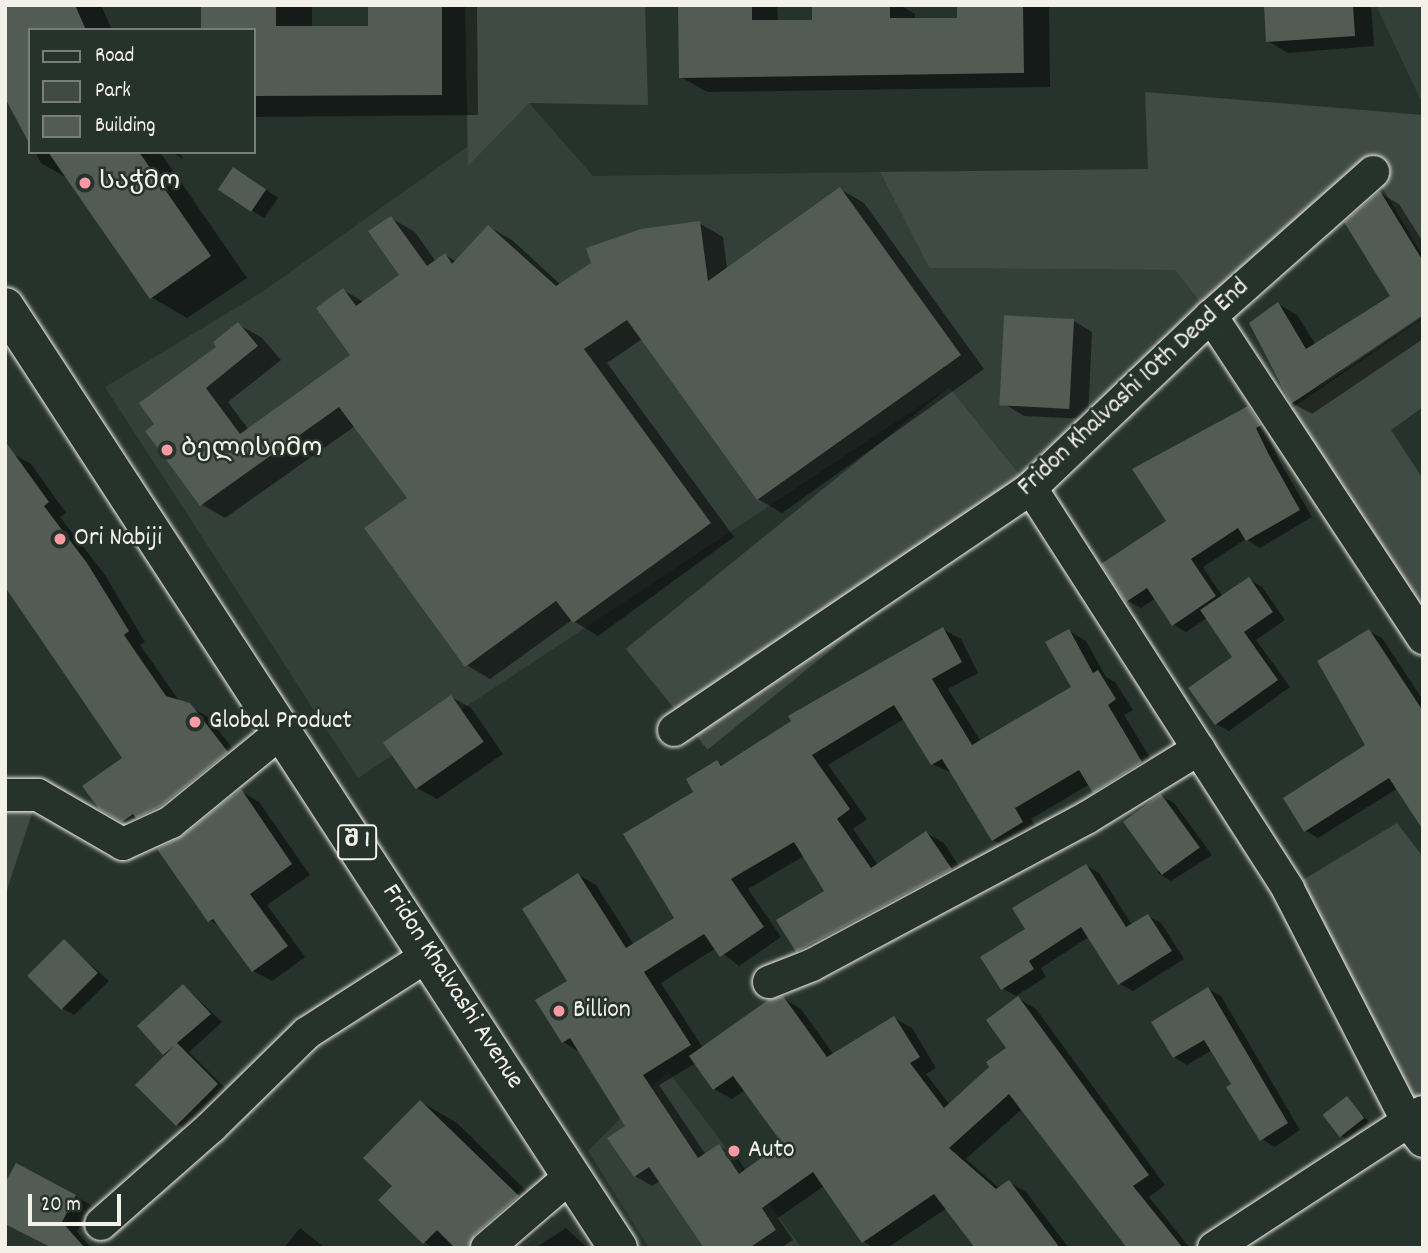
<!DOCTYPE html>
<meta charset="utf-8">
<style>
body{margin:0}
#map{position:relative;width:1428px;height:1253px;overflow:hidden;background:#26332d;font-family:Dekko,"Noto Sans Georgian",sans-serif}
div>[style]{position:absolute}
.built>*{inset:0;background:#333f39}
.green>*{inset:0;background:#414b45;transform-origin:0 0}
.shadow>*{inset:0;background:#0007}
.building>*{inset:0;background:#525c55;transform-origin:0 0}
.roads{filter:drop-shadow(0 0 2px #f4f1e8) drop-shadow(0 0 2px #f4f1e8)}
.street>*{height:32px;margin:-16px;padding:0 16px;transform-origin:16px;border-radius:16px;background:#26332d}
.highway>*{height:38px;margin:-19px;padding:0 19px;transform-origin:19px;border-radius:19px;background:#26332d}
.dots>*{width:19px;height:19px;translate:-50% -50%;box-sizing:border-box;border:4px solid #26332d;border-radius:50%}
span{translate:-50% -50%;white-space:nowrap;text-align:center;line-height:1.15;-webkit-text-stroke:5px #26332d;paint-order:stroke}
.shield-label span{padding:2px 5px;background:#26332d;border:2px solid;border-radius:5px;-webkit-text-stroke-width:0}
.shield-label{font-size:24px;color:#f4f1e8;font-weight:700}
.poi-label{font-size:26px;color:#f4f1e8}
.left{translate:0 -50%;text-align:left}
.street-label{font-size:26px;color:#f4f1e8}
.frame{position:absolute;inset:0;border:7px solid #f4f1e8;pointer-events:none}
.legend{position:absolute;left:28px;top:28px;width:228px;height:126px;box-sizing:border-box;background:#26332d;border:2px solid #787f78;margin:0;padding:9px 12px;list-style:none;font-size:21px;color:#f4f1e8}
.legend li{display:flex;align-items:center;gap:14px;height:35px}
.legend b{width:35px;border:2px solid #787f78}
.scale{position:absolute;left:28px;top:1194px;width:93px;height:32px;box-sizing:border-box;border:4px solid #f4f1e8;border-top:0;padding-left:9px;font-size:21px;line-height:24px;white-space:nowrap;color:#f4f1e8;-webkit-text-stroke:5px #26332d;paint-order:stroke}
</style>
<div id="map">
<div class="built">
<i style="clip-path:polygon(1376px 5px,1423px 5px,1423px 105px)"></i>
<i style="clip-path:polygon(529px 103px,593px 176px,880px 172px,929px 268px,1175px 270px,1211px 316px,1031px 488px,949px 387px,358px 778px,105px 387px,262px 292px)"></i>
<i style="clip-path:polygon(668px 1071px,802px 1248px,649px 1248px,588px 1151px)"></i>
</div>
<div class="green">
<i style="clip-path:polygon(465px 5px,645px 5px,648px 105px,529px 103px,468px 166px)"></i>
<i style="clip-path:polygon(1145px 92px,1423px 115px,1423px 256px,1373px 172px,1211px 316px,1175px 270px,929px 268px,880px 172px,1148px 169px)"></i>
<i style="clip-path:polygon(1423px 318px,1423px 407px,1391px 430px,1423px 479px,1423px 638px,1278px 418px)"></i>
<i style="left:949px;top:387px;width:130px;height:416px;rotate:51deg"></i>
<i style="clip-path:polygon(5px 795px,38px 795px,5px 896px)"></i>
<i style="clip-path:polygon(1397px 823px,1423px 857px,1423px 1112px,1408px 1122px,1288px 889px)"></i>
</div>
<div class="shadow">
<i style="clip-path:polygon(5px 5px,101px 5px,112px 30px,30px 30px)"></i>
<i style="clip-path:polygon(203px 5px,312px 5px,312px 28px,370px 28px,369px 5px,477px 5px,478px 115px,254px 117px,254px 30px)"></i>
<i style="clip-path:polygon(680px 5px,777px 5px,778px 22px,814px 21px,813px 5px,900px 5px,915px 14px,915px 20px,959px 19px,958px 5px,1049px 5px,1050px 87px,707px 92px,681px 77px)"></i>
<i style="clip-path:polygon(1265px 5px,1371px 5px,1374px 46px,1288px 53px,1268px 41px)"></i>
<i style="clip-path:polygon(35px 152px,160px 152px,247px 278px,187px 318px,151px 297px,69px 179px,41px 163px)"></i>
<i style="clip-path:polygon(172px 152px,180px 152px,183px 159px)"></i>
<i style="clip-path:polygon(247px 176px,278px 198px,264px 218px,251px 210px)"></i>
<i style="clip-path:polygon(840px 189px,864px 203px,984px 369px,782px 513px,758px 499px,642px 339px,607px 363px,734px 537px,598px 636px,572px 620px,490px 679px,467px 665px,409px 498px,355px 426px,225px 518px,201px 504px,157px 424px,238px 324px,262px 338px,281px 360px,228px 402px,249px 430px,352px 355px,343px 290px,364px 302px,402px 275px,391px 218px,415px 232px,436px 262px,445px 255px,457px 262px,489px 227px,512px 240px,561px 285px,699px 223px,723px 237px,727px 269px)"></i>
<i style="clip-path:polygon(1380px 193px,1399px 204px,1423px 242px,1423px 313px,1300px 400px,1423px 317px,1423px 339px,1312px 414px,1292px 403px,1278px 304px,1297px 315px,1316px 345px,1393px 297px)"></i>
<i style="clip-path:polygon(1074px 321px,1092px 332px,1088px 419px,1024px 416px,1006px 405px)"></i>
<i style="clip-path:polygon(1248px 408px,1261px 415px,1272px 432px,1268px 436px,1280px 462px,1312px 517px,1260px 548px,1246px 539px,1203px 567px,1223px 597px,1249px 579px,1262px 587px,1285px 620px,1256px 640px,1290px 687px,1229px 731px,1216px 724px,1234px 657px,1207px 618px,1186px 632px,1173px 624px,1156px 598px,1141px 608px,1128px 601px,1168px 522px)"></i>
<i style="clip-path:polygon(13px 454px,31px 464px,66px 513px,60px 517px,105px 575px,145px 642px,140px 645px,180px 702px,207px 716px,244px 763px,141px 831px,100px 807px,124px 759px)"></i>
<i style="clip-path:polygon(evenodd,943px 629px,961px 639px,978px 673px,948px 689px,981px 742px,1073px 687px,1069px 631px,1086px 641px,1106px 677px,1115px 682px,1133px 710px,1124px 715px,1159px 772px,1112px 801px,1090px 784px,1031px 819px,1040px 832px,1011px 850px,993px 840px,952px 773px,932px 764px,904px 719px,828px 765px,867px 819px,853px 829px,878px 865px,926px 833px,944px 843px,968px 880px,815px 961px,797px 950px,826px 892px,804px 856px,748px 889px,781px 937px,739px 966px,716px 948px,661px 983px,703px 1048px,783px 998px,801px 1009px,834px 1055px,894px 1018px,912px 1028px,936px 1068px,926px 1074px,950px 1105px,1008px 1048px,1018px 998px,1036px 1009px,1165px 1185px,1149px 1197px,1190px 1248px,1128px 1248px,1022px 1109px,966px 1159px,1000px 1189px,1009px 1182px,1026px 1192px,1069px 1248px,977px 1248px,947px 1208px,887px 1248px,874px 1248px,863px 1241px,824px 1186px,778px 1218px,793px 1240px,781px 1248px,706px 1248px,661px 1180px,652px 1186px,635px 1176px,628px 1126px,581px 1053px,563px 1042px,578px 875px,596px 885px,634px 945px,676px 919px,696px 793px,717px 762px,724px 766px,943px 629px,696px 1063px,714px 1089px,732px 1099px,745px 1090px,784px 1144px,746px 1171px,737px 1157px,719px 1146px,706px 1155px,659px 1085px,696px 1063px)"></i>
<i style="clip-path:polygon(1369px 631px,1382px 638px,1423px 700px,1423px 820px,1398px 788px,1318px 838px,1305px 830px,1367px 746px)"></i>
<i style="clip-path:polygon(451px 697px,471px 708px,503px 754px,437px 799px,417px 788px)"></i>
<i style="clip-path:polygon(241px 791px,259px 802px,310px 875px,267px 905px,305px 957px,272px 981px,253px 971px,221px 927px,209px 920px,183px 838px)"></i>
<i style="clip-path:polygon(1161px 796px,1174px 803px,1212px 855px,1171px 881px,1158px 873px)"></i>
<i style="clip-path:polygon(1086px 866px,1099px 873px,1132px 925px,1148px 916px,1161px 923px,1184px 959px,1133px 991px,1120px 984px,1089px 937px,1041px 968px,1046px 977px,1016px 996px,1003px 989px,1027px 929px)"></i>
<i style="clip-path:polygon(64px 941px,109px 981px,74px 1015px,61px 1008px)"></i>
<i style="clip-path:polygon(184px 986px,222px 1022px,189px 1052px,229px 1092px,190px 1132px,177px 1124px,164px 1054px)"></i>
<i style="clip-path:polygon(1208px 989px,1221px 996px,1300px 1130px,1275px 1147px,1262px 1139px,1212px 1050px,1187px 1065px,1174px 1057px)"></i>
<i style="clip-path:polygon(1347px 1098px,1369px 1122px,1347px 1139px,1341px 1136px)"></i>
<i style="clip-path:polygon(421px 1102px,457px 1123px,554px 1218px,519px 1248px,433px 1248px,424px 1242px,395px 1186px)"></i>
<i style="clip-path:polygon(75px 1196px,91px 1205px,77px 1232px,91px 1248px,53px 1248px,5px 1223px)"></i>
<i style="clip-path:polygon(300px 1228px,325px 1248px,284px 1248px)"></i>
<i style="clip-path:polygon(566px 1228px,587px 1248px,535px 1248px)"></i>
</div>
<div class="building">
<i style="clip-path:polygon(5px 5px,75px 5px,86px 30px,30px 30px,30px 145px,5px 98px)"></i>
<i style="clip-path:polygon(201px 5px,276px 5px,276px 26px,368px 26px,368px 5px,442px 5px,442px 95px,254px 96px,254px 30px,201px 30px)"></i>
<i style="clip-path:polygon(678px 5px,752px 5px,752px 20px,812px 20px,812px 5px,890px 5px,890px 18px,957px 18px,957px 5px,1023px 5px,1024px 73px,679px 78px)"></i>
<i style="clip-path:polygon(1264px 5px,1353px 5px,1355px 36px,1266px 42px)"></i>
<i style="clip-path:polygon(48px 152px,139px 152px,211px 256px,150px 299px)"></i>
<i style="left:233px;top:167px;width:40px;height:27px;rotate:34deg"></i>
<i style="clip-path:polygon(840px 187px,961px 355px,757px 500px,627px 320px,584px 349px,711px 523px,573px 623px,556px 601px,465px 667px,364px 528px,407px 498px,339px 407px,200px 506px,145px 431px,154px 424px,139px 403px,216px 347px,213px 342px,238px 322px,258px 346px,206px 388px,240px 434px,350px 355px,316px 308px,343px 288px,356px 306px,399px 275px,368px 231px,391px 216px,427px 266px,445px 253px,452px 264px,488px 225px,556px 286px,591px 263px,586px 248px,641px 229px,700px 221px,708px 281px)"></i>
<i style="clip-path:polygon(1380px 191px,1423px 261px,1423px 315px,1291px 404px,1249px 323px,1278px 302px,1306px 349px,1390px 296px,1344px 222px)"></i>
<i style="left:1074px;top:319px;width:90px;height:70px;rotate:93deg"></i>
<i style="clip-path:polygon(1248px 406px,1261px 425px,1256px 428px,1268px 453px,1300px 510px,1246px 541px,1238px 528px,1191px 559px,1216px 596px,1172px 626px,1147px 588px,1126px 602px,1101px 564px,1166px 521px,1132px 469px)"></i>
<i style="clip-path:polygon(5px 441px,49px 502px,44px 506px,87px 563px,129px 631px,124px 635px,166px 696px,190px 703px,228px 752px,161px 806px,136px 818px,133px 814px,122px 822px,99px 809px,82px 786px,122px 758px,5px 587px)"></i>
<i style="clip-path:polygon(1249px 577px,1273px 612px,1244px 632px,1278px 680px,1215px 725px,1188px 688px,1232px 657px,1200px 610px)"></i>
<i style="clip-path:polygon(943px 627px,962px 662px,932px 679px,972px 745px,1071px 687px,1045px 642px,1069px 629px,1093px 673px,1098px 670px,1116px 699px,1108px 705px,1142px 762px,1093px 793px,1079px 770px,1015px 808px,1023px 822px,992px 841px,942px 759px,931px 765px,894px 705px,812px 755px,850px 809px,837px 819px,871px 868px,926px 831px,952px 869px,796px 952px,776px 920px,824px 891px,794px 842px,731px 879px,764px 927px,720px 957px,704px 934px,644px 972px,691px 1045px,643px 1075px,698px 1158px,719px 1144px,739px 1174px,782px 1143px,733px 1076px,713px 1090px,689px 1056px,768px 1000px,783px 996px,827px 1057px,894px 1016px,920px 1057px,910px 1063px,944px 1108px,989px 1067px,986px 1062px,1006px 1048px,986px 1020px,1018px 996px,1149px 1175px,1133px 1186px,1183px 1248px,1127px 1248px,1009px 1094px,949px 1148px,996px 1189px,1009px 1180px,1060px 1248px,975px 1248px,934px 1194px,862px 1243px,813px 1172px,762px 1208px,776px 1230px,749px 1248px,704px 1248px,649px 1167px,634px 1177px,607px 1138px,625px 1126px,570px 1038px,562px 1043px,535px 1000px,567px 981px,522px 909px,578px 873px,626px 948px,674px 918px,623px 834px,693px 792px,686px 779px,717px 760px,721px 766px,791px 721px,788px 716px)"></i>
<i style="clip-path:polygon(1369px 629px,1423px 711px,1423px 830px,1389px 778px,1304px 832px,1283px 798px,1365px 745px,1317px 661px)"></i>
<i style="left:451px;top:695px;width:57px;height:83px;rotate:55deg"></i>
<i style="clip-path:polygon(241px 789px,292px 864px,250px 894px,288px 946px,252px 972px,213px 919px,208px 922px,157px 849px,182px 836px)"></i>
<i style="left:1161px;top:794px;width:66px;height:47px;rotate:54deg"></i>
<i style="clip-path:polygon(1086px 864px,1126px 927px,1148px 914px,1172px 951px,1118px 985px,1081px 927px,1029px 961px,1034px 969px,1001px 990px,980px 957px,1025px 929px,1012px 908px)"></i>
<i style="left:64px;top:939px;width:48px;height:52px;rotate:45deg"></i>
<i style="clip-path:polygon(183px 984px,211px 1014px,177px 1043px,218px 1084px,176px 1126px,135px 1085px,174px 1046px,163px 1055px,137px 1026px)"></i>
<i style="clip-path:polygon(1208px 987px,1288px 1123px,1260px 1141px,1226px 1087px,1231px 1084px,1204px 1040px,1173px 1058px,1151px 1022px)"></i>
<i style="left:1347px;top:1096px;width:28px;height:31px;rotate:52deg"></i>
<i style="clip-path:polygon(420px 1100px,519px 1196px,475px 1234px,469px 1248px,455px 1248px,437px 1230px,423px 1244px,378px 1200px,392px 1186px,363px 1158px)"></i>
<i style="clip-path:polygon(16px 1163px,76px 1195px,62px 1222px,85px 1248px,52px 1248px,5px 1224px,5px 1183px)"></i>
</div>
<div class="roads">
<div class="street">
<i style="left:1211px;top:316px;width:386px;rotate:56.6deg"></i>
<i style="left:1031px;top:488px;width:476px;rotate:57.3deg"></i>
<i style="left:1288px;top:889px;width:262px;rotate:62.8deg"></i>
<i style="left:1408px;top:1122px;width:24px;rotate:52deg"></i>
<i style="left:674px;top:730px;width:431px;rotate:-34.1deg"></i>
<i style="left:1031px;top:488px;width:249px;rotate:-43.7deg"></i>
<i style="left:1211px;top:316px;width:217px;rotate:-41.6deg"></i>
<i style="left:5px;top:795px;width:33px"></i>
<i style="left:38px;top:795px;width:98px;rotate:30deg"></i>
<i style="left:123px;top:844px;width:53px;rotate:-24.6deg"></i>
<i style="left:171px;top:822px;width:146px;rotate:-39.2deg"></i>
<i style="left:769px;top:982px;width:46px;rotate:-21.6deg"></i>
<i style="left:812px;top:965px;width:313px;rotate:-28.2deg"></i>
<i style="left:1088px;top:817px;width:130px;rotate:-31.5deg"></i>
<i style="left:101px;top:1224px;width:147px;rotate:-41.4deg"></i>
<i style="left:211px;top:1127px;width:134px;rotate:-44.4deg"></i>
<i style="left:307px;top:1033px;width:146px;rotate:-32.7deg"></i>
<i style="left:487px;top:1248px;width:113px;rotate:-40.7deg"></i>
<i style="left:1214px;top:1248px;width:249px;rotate:-33.1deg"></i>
</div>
<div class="highway">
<i style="left:5px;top:307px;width:1123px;rotate:56.92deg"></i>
</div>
</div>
<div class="dots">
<i style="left:85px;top:183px;background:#ff9aa2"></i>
<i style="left:167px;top:450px;background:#ff9aa2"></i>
<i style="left:60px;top:539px;background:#ff9aa2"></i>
<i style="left:195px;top:722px;background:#ff9aa2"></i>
<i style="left:559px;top:1011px;background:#ff9aa2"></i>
<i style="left:734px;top:1151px;background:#ff9aa2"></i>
</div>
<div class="shield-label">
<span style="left:357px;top:842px">შ 1</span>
</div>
<div class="poi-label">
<span class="left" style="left:99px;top:183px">საჭმო</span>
<span class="left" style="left:181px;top:450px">ბელისიმო</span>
<span class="left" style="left:74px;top:539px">Ori Nabiji</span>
<span class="left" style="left:209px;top:722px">Global Product</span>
<span class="left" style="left:573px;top:1011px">Billion</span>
<span class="left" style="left:748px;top:1151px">Auto</span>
</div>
<div class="street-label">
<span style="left:1134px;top:388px;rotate:-43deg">Fridon Khalvashi 10th Dead End</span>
<span style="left:452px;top:987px;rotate:57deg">Fridon Khalvashi Avenue</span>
</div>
<div class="frame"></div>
<ul class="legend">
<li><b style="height:9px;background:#26332d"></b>Road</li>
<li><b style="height:19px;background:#414b45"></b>Park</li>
<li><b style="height:19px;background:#525c55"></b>Building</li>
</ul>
<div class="scale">20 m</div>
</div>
